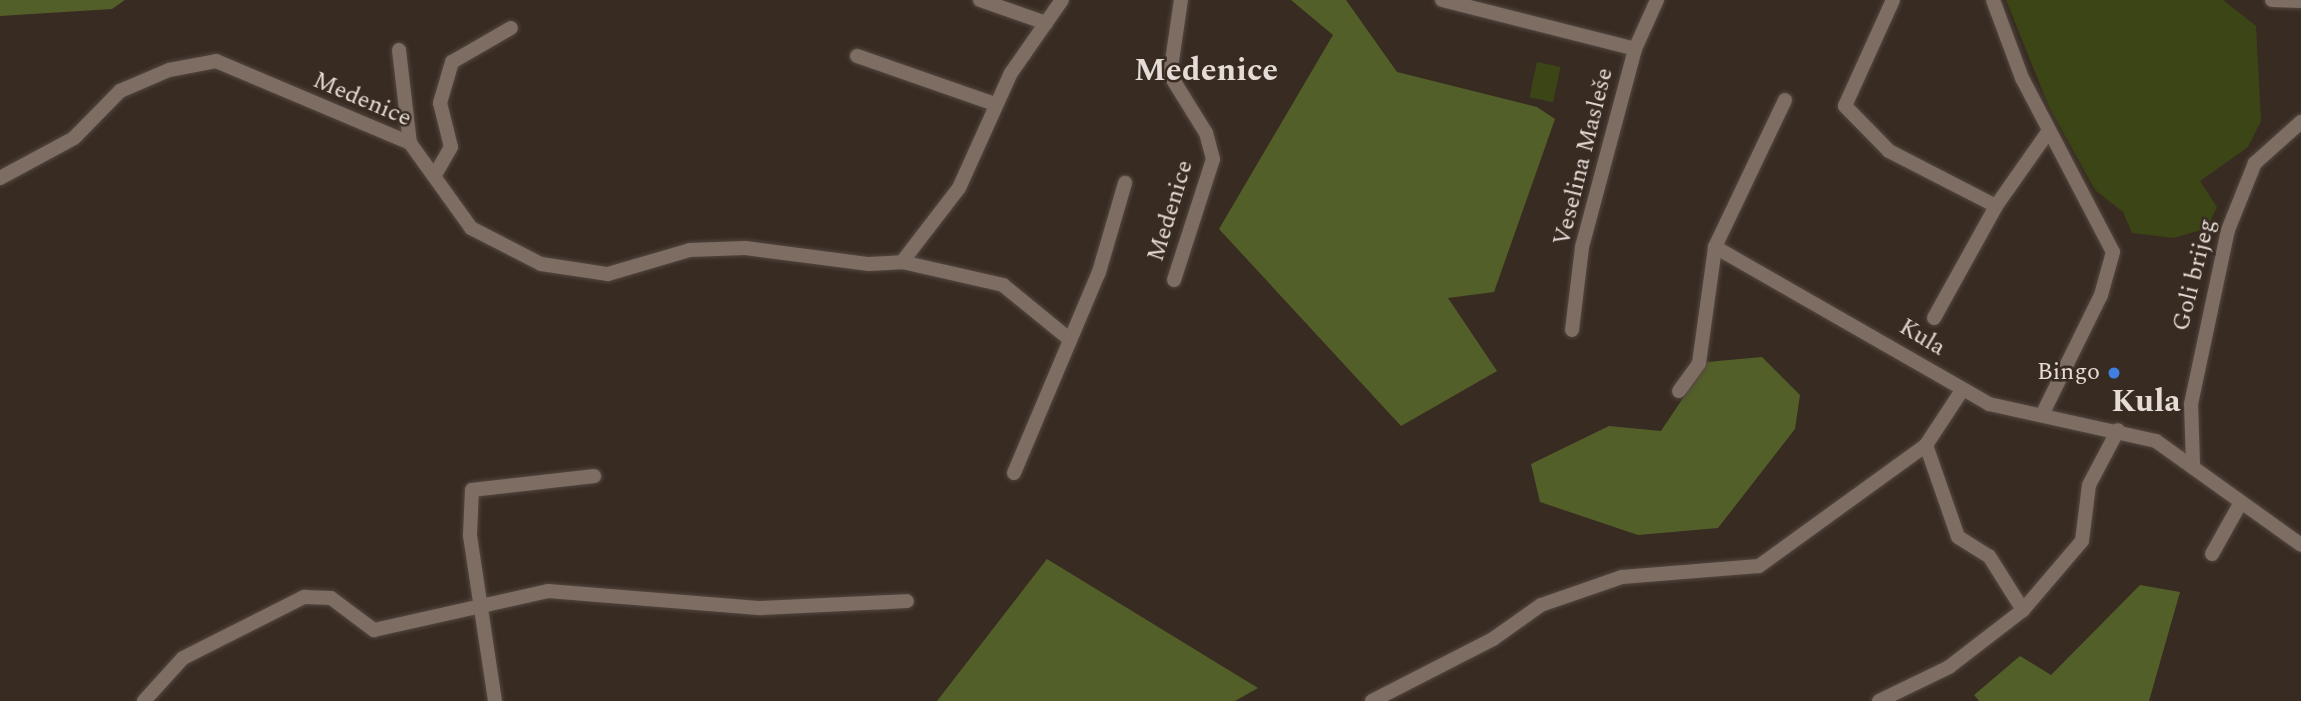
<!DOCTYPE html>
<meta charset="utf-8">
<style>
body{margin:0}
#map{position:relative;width:2301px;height:701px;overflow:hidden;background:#382b22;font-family:Spectral,serif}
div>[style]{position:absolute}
.green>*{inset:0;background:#3b4516;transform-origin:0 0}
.forest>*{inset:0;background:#535f29}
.roads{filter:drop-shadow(0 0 2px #524740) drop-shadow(0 0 2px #524740)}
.minor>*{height:14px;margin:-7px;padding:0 7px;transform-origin:7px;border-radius:7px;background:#7d6d63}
.dots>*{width:19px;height:19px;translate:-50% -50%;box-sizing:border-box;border:4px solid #382b22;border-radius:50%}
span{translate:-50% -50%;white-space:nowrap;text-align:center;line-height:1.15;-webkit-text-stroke:5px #382b22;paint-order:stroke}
.street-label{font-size:24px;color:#e5dcd7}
.poi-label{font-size:24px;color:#e5dcd7}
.right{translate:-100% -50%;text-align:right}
.district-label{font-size:32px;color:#e5dcd7;font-weight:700}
</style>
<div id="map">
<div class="green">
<i style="clip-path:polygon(2006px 0,2223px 0,2256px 26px,2261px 121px,2248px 147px,2200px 181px,2217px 207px,2207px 228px,2174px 238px,2132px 233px,2123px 212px,2095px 190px,2049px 107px)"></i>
<i style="left:1537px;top:62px;width:24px;height:36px;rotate:12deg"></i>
</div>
<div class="forest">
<i style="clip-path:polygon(0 0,125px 0,112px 9px,0 16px)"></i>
<i style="clip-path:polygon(1291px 0,1346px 0,1397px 72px,1537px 107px,1555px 119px,1494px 292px,1448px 298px,1497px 371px,1401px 426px,1219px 229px,1333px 35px)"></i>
<i style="clip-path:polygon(1762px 357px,1800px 395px,1795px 429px,1718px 528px,1638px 535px,1540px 502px,1531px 464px,1609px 426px,1661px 431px,1707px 362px)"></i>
<i style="clip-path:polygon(1047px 559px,1258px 688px,1235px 701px,937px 701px)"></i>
<i style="clip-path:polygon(2140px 585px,2180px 592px,2149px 701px,1979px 701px,1974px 695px,2020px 656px,2051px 675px)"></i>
</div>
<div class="roads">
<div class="minor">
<i style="left:980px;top:0;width:70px;rotate:19.2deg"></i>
<i style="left:1442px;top:0;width:199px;rotate:14.2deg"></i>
<i style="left:1893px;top:0;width:116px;rotate:114.4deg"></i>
<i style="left:1845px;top:106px;width:63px;rotate:45.6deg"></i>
<i style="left:1889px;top:151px;width:120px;rotate:27.2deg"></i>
<i style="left:1996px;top:206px;width:90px;rotate:-54.9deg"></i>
<i style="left:1993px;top:0;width:83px;rotate:69.6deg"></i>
<i style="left:2022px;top:78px;width:196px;rotate:62.4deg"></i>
<i style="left:2113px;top:252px;width:45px;rotate:105.6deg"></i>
<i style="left:2101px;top:295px;width:134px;rotate:116.2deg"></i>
<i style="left:2272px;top:0;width:29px;rotate:2deg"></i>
<i style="left:399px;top:50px;width:94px;rotate:83.3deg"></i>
<i style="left:857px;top:56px;width:146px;rotate:19.2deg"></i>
<i style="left:1785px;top:100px;width:163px;rotate:115.5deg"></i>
<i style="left:1715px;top:247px;width:316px;rotate:29.8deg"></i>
<i style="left:1989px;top:404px;width:171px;rotate:12.5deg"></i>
<i style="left:2156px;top:441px;width:178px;rotate:35.6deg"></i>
<i style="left:436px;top:173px;width:30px;rotate:-60deg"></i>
<i style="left:451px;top:147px;width:45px;rotate:-104deg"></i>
<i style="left:440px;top:103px;width:43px;rotate:-73.7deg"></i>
<i style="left:452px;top:62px;width:68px;rotate:-30deg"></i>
<i style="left:0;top:178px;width:84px;rotate:-28.4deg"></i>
<i style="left:74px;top:138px;width:66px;rotate:-45.6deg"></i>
<i style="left:120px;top:91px;width:53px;rotate:-23.2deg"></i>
<i style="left:169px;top:70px;width:48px;rotate:-10.8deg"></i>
<i style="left:216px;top:61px;width:211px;rotate:22.9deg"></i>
<i style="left:410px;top:143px;width:105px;rotate:54.3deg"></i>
<i style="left:471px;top:228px;width:79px;rotate:27.2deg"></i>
<i style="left:541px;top:264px;width:68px;rotate:8.5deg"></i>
<i style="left:608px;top:274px;width:85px;rotate:-16.3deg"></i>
<i style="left:690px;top:250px;width:55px;rotate:-2.1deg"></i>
<i style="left:745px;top:248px;width:125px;rotate:7.4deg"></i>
<i style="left:869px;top:264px;width:33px;rotate:-3deg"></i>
<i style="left:902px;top:262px;width:93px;rotate:-52.4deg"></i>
<i style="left:959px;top:188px;width:126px;rotate:-65.7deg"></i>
<i style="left:1011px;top:73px;width:89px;rotate:-55.1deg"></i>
<i style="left:902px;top:262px;width:104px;rotate:12.8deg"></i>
<i style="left:1003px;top:285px;width:84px;rotate:39.2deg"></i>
<i style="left:1174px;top:280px;width:127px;rotate:-72.1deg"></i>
<i style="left:1213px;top:159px;width:27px;rotate:-105deg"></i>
<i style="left:1206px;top:133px;width:68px;rotate:-121.8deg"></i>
<i style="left:1170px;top:75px;width:76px;rotate:-81.7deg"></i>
<i style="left:1934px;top:318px;width:128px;rotate:-61deg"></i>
<i style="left:1572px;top:330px;width:84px;rotate:-83.1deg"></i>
<i style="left:1582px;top:247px;width:205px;rotate:-75deg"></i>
<i style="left:1635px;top:49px;width:54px;rotate:-65.8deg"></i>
<i style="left:1679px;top:391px;width:34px;rotate:-54deg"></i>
<i style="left:1699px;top:363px;width:117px;rotate:-82.1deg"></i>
<i style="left:1926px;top:445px;width:97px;rotate:70.8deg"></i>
<i style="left:1958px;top:537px;width:36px;rotate:32deg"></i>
<i style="left:1989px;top:556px;width:64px;rotate:57.8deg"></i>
<i style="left:2193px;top:463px;width:59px;rotate:-91.9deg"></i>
<i style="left:2191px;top:404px;width:178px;rotate:-78deg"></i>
<i style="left:2228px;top:230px;width:72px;rotate:-68.1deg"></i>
<i style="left:2255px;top:163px;width:62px;rotate:-41.7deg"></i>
<i style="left:1014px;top:473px;width:218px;rotate:-67.1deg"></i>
<i style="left:1099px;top:272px;width:93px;rotate:-73.7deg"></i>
<i style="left:2212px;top:554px;width:57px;rotate:-60.8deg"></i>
<i style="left:144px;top:701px;width:58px;rotate:-47.8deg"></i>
<i style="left:183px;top:658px;width:136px;rotate:-26.8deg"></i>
<i style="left:304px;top:597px;width:27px;rotate:2deg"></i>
<i style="left:331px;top:598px;width:54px;rotate:36.7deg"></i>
<i style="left:374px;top:630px;width:178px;rotate:-12.6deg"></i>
<i style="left:548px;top:591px;width:214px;rotate:4.6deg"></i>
<i style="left:761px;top:608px;width:146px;rotate:-2.7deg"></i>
<i style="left:495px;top:701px;width:168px;rotate:-98.6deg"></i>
<i style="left:470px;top:535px;width:45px;rotate:-87.5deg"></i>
<i style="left:472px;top:490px;width:123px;rotate:-6.5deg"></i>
<i style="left:1372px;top:701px;width:136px;rotate:-27.1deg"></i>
<i style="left:1493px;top:639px;width:59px;rotate:-35.3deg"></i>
<i style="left:1541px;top:605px;width:86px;rotate:-19.1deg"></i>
<i style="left:1622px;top:577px;width:137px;rotate:-4.6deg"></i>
<i style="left:1759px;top:566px;width:206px;rotate:-35.9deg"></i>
<i style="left:1926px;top:445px;width:64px;rotate:-56.6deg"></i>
<i style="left:1879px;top:701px;width:78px;rotate:-25.9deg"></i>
<i style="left:1949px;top:667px;width:93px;rotate:-37.6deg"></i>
<i style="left:2023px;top:610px;width:91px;rotate:-49.5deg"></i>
<i style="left:2082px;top:541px;width:56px;rotate:-82.9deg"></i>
<i style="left:2089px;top:485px;width:62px;rotate:-62.2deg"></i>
</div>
</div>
<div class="dots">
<i style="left:2114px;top:373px;background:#3f7fe0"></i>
</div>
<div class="street-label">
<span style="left:362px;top:100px;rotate:23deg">Medenice</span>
<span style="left:1584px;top:157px;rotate:-76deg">Veselina Masleše</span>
<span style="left:1171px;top:211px;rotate:-73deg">Medenice</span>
<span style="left:2195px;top:275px;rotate:-76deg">Goli brijeg</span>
<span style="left:1922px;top:338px;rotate:31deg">Kula</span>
</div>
<div class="poi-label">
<span class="right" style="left:2100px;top:373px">Bingo</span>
</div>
<div class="district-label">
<span style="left:1206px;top:71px">Medenice</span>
<span style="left:2146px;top:402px">Kula</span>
</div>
</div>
